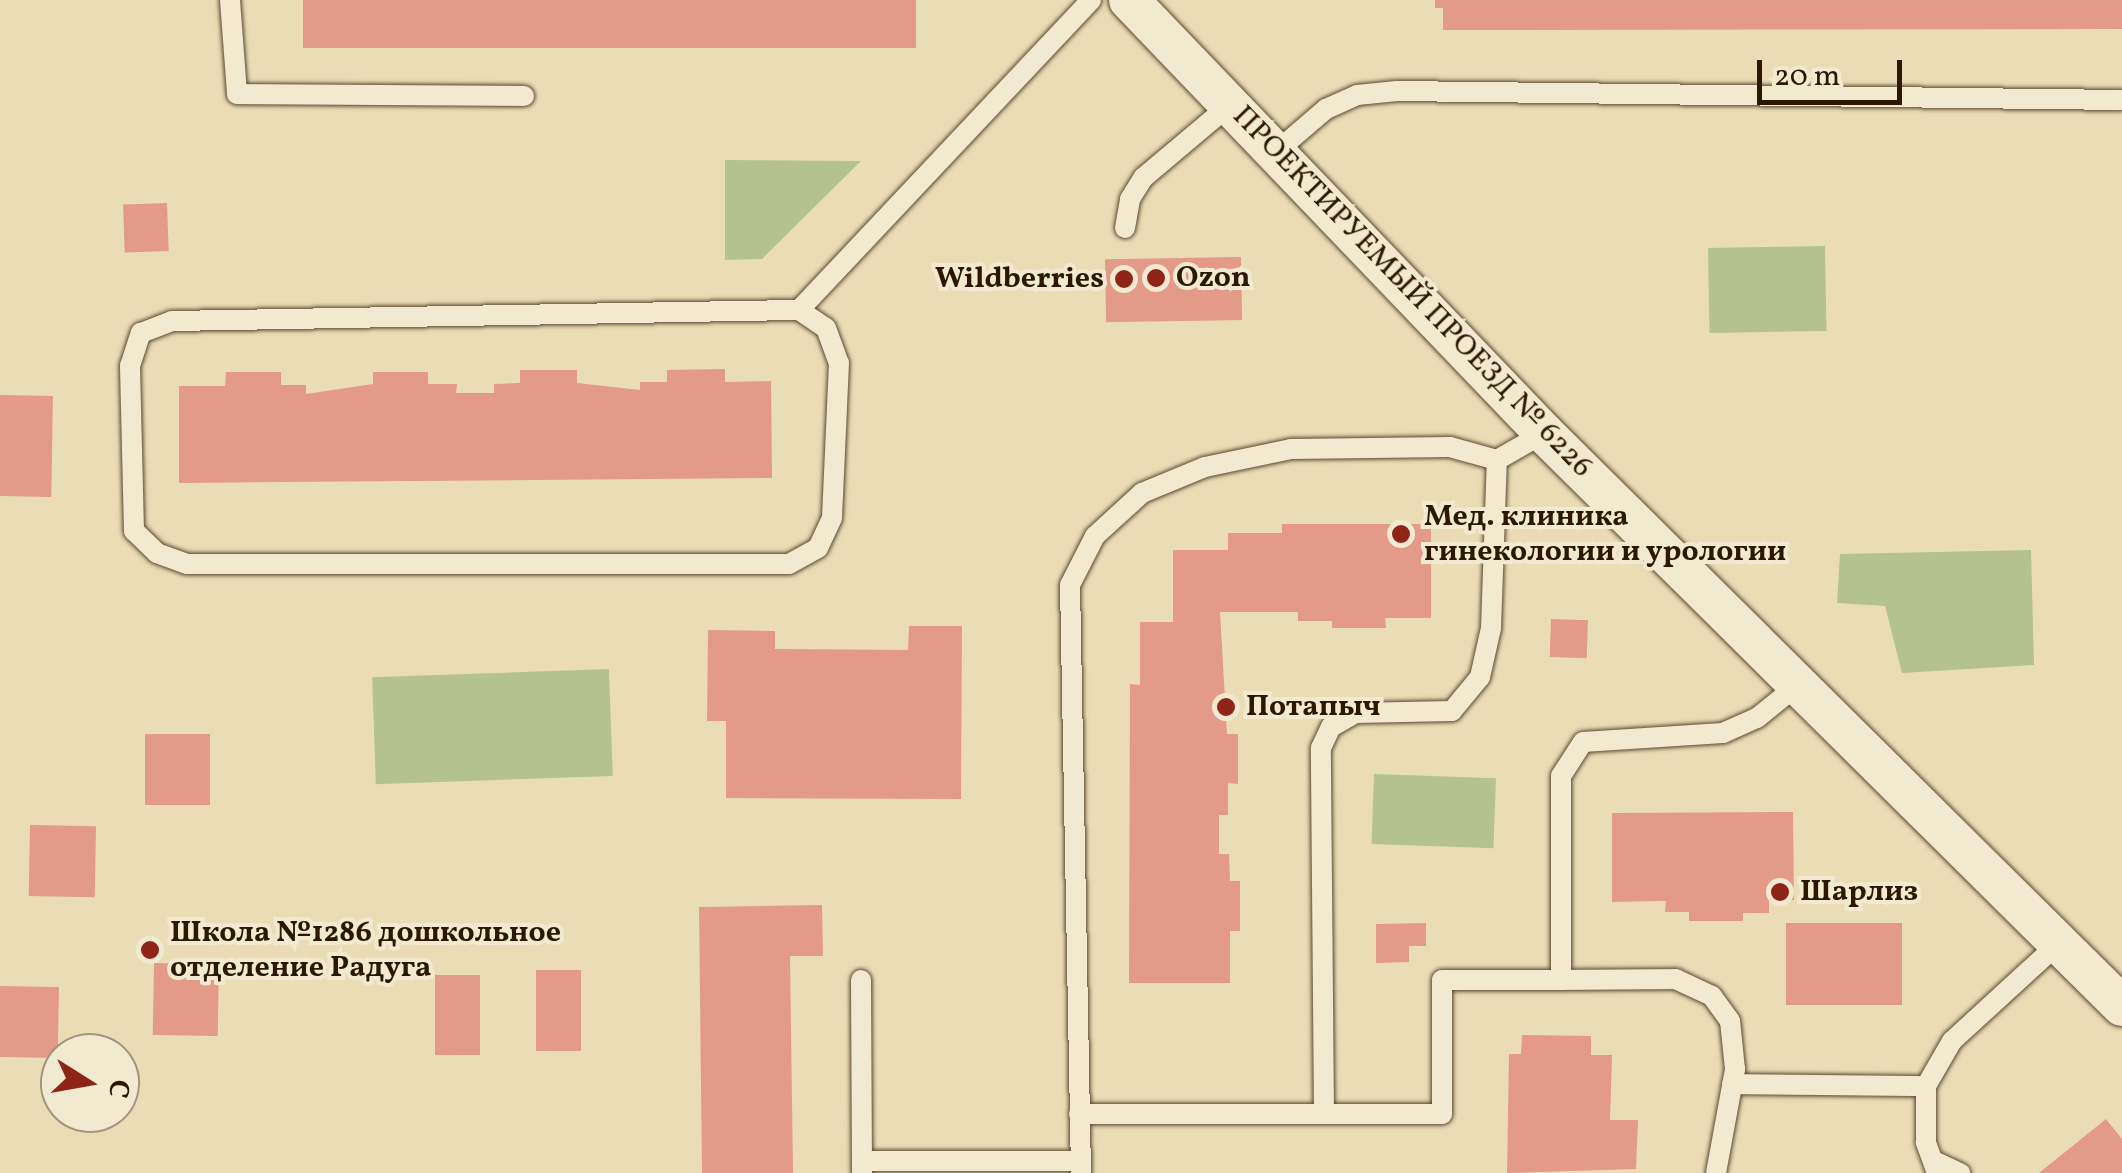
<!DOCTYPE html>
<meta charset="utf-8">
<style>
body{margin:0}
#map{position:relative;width:2122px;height:1173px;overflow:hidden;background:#eaddb6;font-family:Vollkorn,serif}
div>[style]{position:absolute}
.green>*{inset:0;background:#b4c290;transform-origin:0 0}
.building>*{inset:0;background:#e39a89;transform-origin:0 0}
.roads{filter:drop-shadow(0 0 2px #5c492e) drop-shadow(0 0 2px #5c492e)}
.service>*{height:20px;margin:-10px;padding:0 10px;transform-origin:10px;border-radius:10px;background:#f1e9d0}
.minor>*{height:40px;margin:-20px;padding:0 20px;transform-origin:20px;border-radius:20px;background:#f1e9d0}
.dots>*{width:28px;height:28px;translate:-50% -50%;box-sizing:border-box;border:5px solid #f1e9d0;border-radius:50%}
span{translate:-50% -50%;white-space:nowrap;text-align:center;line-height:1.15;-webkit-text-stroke:8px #f1e9d0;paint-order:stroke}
.poi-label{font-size:30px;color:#2c1800;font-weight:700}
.left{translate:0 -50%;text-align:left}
.right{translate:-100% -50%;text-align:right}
.street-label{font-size:30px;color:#2c1800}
.north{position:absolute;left:40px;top:1033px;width:100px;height:100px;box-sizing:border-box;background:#f1e9d0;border:2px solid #a2957d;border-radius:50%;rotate:101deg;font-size:28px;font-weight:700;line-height:40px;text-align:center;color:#2c1800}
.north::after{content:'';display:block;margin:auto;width:35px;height:45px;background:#8f2418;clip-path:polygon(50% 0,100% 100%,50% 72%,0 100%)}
.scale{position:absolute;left:1757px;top:60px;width:145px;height:45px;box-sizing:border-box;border:5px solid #2c1800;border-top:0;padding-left:12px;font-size:30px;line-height:35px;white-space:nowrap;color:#2c1800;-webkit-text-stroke:8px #f1e9d0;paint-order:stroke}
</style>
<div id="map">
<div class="green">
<i style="clip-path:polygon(725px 160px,861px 161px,762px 259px,725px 260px)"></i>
<i style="left:1825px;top:246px;width:85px;height:117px;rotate:89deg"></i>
<i style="clip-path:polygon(2031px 550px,2034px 665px,1902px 673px,1885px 606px,1837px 603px,1840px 554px)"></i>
<i style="left:609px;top:669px;width:107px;height:237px;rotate:88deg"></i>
<i style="left:1374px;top:774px;width:122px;height:70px;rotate:2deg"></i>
</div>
<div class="building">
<i style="left:303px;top:0;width:613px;height:48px"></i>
<i style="clip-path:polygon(1435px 0,2122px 0,2122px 29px,1443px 30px,1443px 8px,1435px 8px)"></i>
<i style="left:167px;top:203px;width:48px;height:44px;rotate:88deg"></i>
<i style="left:1241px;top:257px;width:63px;height:136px;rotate:89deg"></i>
<i style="clip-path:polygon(725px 369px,725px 382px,771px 381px,772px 478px,179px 483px,179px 386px,225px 386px,226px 372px,281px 372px,281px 385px,306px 385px,306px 394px,373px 384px,373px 372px,428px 372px,428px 384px,457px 384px,456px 393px,494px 393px,494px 384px,520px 383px,520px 370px,577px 370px,577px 383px,640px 390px,640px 382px,667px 382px,667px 370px)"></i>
<i style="left:0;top:395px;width:53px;height:101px;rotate:1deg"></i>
<i style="clip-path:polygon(1282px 524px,1431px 524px,1431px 618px,1385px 618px,1386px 628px,1332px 628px,1332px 621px,1298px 621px,1298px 612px,1220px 612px,1227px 734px,1238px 734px,1238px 784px,1228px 783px,1228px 815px,1219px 815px,1219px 854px,1229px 854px,1230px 881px,1240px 881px,1240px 931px,1230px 931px,1230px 983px,1129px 983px,1130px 684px,1140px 685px,1140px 622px,1173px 622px,1173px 550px,1228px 550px,1228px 533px,1282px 533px)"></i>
<i style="left:1551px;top:619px;width:37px;height:38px;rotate:2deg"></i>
<i style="clip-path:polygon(909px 626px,962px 626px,961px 799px,726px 798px,726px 721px,707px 721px,708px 630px,775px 631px,775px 649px,908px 650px)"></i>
<i style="left:145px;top:734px;width:65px;height:71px"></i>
<i style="clip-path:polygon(1793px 812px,1794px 900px,1769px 901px,1769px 913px,1743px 913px,1743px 921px,1689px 921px,1689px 912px,1665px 912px,1666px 901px,1612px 902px,1612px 813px)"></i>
<i style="left:30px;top:825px;width:66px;height:71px;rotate:1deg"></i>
<i style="clip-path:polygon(822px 905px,823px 956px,790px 956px,793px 1173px,702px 1173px,699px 907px)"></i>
<i style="clip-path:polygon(1426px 923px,1426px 946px,1409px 946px,1409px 962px,1376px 963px,1376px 924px)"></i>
<i style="left:1786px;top:923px;width:116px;height:82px"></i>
<i style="left:154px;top:963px;width:65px;height:72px;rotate:1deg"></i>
<i style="left:536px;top:970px;width:45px;height:81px"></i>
<i style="left:435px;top:975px;width:45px;height:80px"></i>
<i style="left:0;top:986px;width:59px;height:71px;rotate:1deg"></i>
<i style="clip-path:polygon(1522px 1035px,1591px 1036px,1591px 1055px,1612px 1055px,1610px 1120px,1638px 1120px,1636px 1169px,1507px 1173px,1509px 1054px,1521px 1054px)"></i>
<i style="clip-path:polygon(2106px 1119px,2122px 1139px,2122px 1173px,2039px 1173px)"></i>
</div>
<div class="roads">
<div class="service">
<i style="left:230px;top:0;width:94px;rotate:85.7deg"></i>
<i style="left:237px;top:94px;width:287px;rotate:0.4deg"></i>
<i style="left:1277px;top:151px;width:65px;rotate:-40.6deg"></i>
<i style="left:1326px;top:109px;width:34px;rotate:-24deg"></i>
<i style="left:1357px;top:95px;width:40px;rotate:-5.7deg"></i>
<i style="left:1397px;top:91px;width:725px;rotate:0.71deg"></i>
<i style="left:1125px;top:228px;width:29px;rotate:-80deg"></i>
<i style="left:1130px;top:199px;width:25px;rotate:-58deg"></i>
<i style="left:1143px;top:178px;width:115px;rotate:-40.1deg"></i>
<i style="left:799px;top:310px;width:32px;rotate:34deg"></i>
<i style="left:826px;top:328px;width:37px;rotate:70deg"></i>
<i style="left:839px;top:363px;width:155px;rotate:92.6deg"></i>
<i style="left:832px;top:518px;width:33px;rotate:115deg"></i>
<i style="left:818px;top:548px;width:33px;rotate:151deg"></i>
<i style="left:789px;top:564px;width:602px;rotate:180deg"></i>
<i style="left:187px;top:564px;width:32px;rotate:-160deg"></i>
<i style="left:157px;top:553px;width:32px;rotate:-136deg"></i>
<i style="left:134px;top:531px;width:165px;rotate:-91.4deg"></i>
<i style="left:130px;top:366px;width:35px;rotate:-72deg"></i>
<i style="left:141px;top:333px;width:33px;rotate:-21deg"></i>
<i style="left:172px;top:321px;width:627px;rotate:-1.01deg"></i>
<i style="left:799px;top:310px;width:426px;rotate:-46.7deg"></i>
<i style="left:861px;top:980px;width:193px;rotate:89.7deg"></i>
<i style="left:1732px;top:1084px;width:194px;rotate:0.6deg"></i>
<i style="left:1079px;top:1114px;width:363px"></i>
<i style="left:1442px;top:1114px;width:134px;rotate:-90deg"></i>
<i style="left:1442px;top:980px;width:119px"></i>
<i style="left:1324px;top:1114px;width:366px;rotate:-90.5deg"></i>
<i style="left:1321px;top:748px;width:23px;rotate:-65deg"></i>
<i style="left:1331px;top:727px;width:28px;rotate:-30deg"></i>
<i style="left:1355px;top:713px;width:97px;rotate:-1.2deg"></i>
<i style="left:1452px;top:711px;width:44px;rotate:-50.5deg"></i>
<i style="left:1480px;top:677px;width:50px;rotate:-77.3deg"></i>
<i style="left:1491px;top:628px;width:168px;rotate:-88deg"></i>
<i style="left:862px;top:1161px;width:219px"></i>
<i style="left:1934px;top:1161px;width:29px;rotate:25deg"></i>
<i style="left:1081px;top:1173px;width:588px;rotate:-91.07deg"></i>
<i style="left:1070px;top:585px;width:55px;rotate:-63deg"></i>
<i style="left:1095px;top:536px;width:64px;rotate:-42.5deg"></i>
<i style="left:1142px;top:493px;width:68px;rotate:-22.4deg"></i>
<i style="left:1205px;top:467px;width:88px;rotate:-11.8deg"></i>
<i style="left:1291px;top:449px;width:159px;rotate:-0.7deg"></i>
<i style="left:1450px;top:447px;width:49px;rotate:15.5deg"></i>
<i style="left:1497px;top:460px;width:54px;rotate:-29.9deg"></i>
<i style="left:1716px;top:1173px;width:106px;rotate:-79.6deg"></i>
<i style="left:1735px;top:1069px;width:48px;rotate:-95.9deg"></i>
<i style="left:1730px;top:1021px;width:31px;rotate:-126deg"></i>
<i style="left:1712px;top:996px;width:40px;rotate:-155deg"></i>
<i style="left:1676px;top:979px;width:115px;rotate:179.5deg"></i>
<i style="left:1561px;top:980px;width:204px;rotate:-90deg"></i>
<i style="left:1561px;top:776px;width:40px;rotate:-57.1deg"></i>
<i style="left:1583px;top:742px;width:140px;rotate:-3.7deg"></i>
<i style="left:1723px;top:733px;width:37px;rotate:-24deg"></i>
<i style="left:1757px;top:718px;width:54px;rotate:-39deg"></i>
<i style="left:1937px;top:1173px;width:33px;rotate:-110deg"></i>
<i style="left:1926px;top:1142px;width:56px;rotate:-90deg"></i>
<i style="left:1926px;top:1086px;width:52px;rotate:-60deg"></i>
<i style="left:1952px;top:1041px;width:145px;rotate:-42.5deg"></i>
</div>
<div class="minor">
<i style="left:1129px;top:0;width:600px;rotate:46.22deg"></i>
<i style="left:1544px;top:433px;width:814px;rotate:44.75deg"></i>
</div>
</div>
<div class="dots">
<i style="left:1156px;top:278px;background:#8f2418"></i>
<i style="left:1124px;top:279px;background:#8f2418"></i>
<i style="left:1401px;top:534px;background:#8f2418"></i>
<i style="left:1226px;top:707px;background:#8f2418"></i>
<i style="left:1780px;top:892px;background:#8f2418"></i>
<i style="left:150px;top:950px;background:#8f2418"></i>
</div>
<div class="poi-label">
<span class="left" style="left:1176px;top:278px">Ozon</span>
<span class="right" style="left:1104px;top:279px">Wildberries</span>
<span class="left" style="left:1424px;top:534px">Мед. клиника<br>гинекологии и урологии</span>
<span class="left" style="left:1246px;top:707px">Потапыч</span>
<span class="left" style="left:1800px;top:892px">Шарлиз</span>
<span class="left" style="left:170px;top:950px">Школа №1286 дошкольное<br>отделение Радуга</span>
</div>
<div class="street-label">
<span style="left:1412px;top:292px;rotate:46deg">ПРОЕКТИРУЕМЫЙ ПРОЕЗД № 6226</span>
</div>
<div class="north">С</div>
<div class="scale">20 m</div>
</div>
